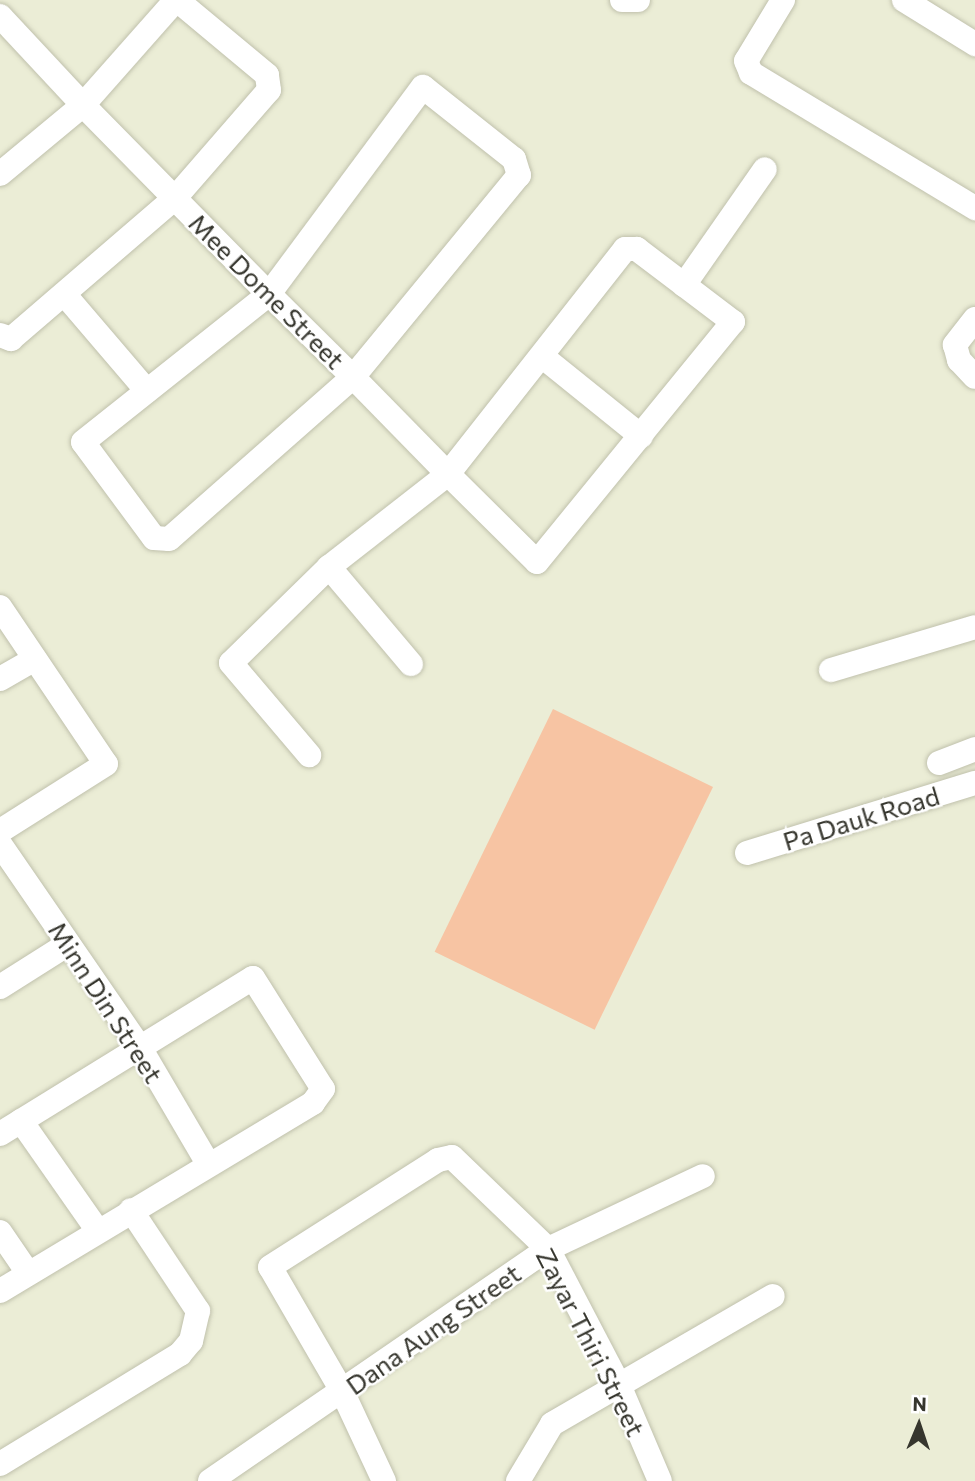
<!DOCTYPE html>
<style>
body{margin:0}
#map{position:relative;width:975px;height:1481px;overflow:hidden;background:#ebedd6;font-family:Commissioner,sans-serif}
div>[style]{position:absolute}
.green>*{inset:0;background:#f7c4a3;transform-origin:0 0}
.roads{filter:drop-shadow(0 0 2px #c0c1ac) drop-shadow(0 0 2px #c0c1ac)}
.minor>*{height:24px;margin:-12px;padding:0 12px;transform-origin:12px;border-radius:12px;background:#fff}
span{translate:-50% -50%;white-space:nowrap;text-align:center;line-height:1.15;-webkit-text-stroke:5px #fff;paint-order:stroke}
.street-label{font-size:26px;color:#36362e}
.north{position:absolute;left:884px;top:1390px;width:70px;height:70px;-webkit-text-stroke:5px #fff;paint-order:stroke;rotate:2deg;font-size:19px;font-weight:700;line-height:28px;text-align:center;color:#36362e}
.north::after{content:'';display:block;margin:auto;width:24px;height:32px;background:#36362e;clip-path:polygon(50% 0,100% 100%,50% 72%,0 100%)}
</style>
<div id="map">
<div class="green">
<i style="left:553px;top:709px;width:178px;height:270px;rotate:26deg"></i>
</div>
<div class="roads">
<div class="minor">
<i style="left:622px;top:0;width:16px"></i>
<i style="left:783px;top:0;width:71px;rotate:121.2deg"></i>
<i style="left:746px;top:61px;width:13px;rotate:67deg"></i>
<i style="left:751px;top:73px;width:262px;rotate:31.1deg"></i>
<i style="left:904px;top:0;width:84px;rotate:31.8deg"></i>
<i style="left:0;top:16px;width:122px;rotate:47deg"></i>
<i style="left:83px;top:105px;width:265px;rotate:45.5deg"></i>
<i style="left:269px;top:294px;width:118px;rotate:44.7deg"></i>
<i style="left:353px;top:377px;width:136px;rotate:45.6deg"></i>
<i style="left:448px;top:474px;width:125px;rotate:44.7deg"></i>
<i style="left:537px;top:562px;width:310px;rotate:-50.8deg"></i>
<i style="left:733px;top:322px;width:121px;rotate:-142.8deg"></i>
<i style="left:637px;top:249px;width:12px;rotate:180deg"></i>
<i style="left:625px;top:249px;width:286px;rotate:128.2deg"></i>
<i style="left:448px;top:474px;width:151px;rotate:142deg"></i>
<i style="left:329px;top:567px;width:137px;rotate:135.6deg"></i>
<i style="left:231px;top:663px;width:121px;rotate:49.7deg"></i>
<i style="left:423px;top:87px;width:116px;rotate:38.4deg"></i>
<i style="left:514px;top:159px;width:17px;rotate:73deg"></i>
<i style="left:519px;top:175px;width:261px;rotate:129.4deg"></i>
<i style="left:353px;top:377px;width:245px;rotate:138.6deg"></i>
<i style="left:169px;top:539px;width:15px;rotate:-176deg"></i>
<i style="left:154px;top:538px;width:119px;rotate:-126.5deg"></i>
<i style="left:83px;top:442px;width:238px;rotate:-38.5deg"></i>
<i style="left:269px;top:294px;width:258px;rotate:-53.4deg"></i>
<i style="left:0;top:174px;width:108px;rotate:-39.7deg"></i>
<i style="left:83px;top:105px;width:140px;rotate:-48.5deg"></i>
<i style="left:684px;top:285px;width:141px;rotate:-55.1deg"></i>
<i style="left:65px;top:295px;width:126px;rotate:49.5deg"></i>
<i style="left:975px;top:319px;width:33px;rotate:128deg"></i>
<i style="left:955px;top:345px;width:16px;rotate:75deg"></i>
<i style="left:959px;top:360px;width:23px;rotate:47deg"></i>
<i style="left:0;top:335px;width:12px;rotate:20deg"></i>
<i style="left:11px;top:339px;width:216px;rotate:-40.7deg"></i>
<i style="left:175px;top:198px;width:143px;rotate:-49deg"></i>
<i style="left:269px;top:90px;width:15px;rotate:-98deg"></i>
<i style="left:267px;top:75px;width:117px;rotate:-140.2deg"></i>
<i style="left:543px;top:357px;width:126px;rotate:38.9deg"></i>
<i style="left:329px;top:567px;width:127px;rotate:49.8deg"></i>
<i style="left:0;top:607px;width:189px;rotate:56deg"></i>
<i style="left:106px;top:764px;width:125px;rotate:147.7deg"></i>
<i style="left:831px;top:670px;width:150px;rotate:-16.6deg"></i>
<i style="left:0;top:679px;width:40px;rotate:-29.7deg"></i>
<i style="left:939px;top:763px;width:39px;rotate:-21deg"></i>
<i style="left:0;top:844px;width:245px;rotate:55.5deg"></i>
<i style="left:139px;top:1046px;width:134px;rotate:59.6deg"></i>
<i style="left:747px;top:853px;width:239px;rotate:-17.1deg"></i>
<i style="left:0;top:987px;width:80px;rotate:-32.3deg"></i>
<i style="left:21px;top:1121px;width:134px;rotate:55deg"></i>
<i style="left:0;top:1134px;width:297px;rotate:-31.7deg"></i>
<i style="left:253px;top:978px;width:131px;rotate:57.8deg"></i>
<i style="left:323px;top:1089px;width:17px;rotate:126deg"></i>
<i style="left:313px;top:1103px;width:365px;rotate:149deg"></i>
<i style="left:0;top:1232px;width:50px;rotate:55.7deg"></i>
<i style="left:0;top:1464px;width:211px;rotate:-31.4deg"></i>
<i style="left:180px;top:1354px;width:17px;rotate:-50deg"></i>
<i style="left:191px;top:1341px;width:31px;rotate:-77deg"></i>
<i style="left:198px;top:1311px;width:121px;rotate:-123.6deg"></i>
<i style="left:210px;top:1481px;width:410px;rotate:-34.5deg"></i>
<i style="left:548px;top:1249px;width:171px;rotate:-25.2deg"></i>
<i style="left:384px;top:1481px;width:99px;rotate:-115deg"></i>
<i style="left:342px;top:1391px;width:143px;rotate:-120.1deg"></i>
<i style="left:270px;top:1267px;width:199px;rotate:-32.5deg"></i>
<i style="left:438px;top:1160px;width:14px;rotate:-12deg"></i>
<i style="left:452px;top:1157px;width:133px;rotate:43.8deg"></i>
<i style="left:548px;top:1249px;width:153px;rotate:62.4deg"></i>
<i style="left:619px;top:1385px;width:104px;rotate:66.9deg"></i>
<i style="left:518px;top:1481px;width:66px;rotate:-59.2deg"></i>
<i style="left:552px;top:1424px;width:255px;rotate:-30.1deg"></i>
</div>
</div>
<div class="street-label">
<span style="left:267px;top:291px;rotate:45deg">Mee Dome Street</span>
<span style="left:861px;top:818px;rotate:-17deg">Pa Dauk Road</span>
<span style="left:106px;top:1002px;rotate:57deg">Minn Din Street</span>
<span style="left:433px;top:1329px;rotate:-35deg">Dana Aung Street</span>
<span style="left:591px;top:1342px;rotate:63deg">Zayar Thiri Street</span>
</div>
<div class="north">N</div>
</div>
